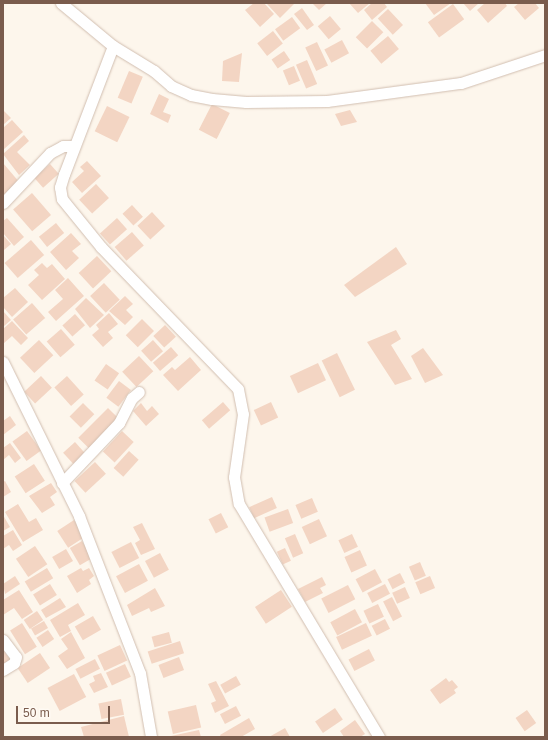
<!DOCTYPE html>
<style>
body{margin:0}
#map{position:relative;width:548px;height:740px;overflow:hidden;background:#fdf6ec;font-family:Helvetica,sans-serif}
div>[style]{position:absolute}
.building>*{inset:0;background:#f3d5c3;transform-origin:0 0}
.roads{filter:drop-shadow(0 0 1px #d1beb0) drop-shadow(0 0 1px #d1beb0)}
.minor>*{height:11px;margin:-5.5px;padding:0 5.5px;transform-origin:5.5px;border-radius:5.5px;background:#fff}
span{translate:-50% -50%;white-space:nowrap;text-align:center;line-height:1.15;-webkit-text-stroke:3px #fffaf3;paint-order:stroke}
.frame{position:absolute;inset:0;border:4px solid #7a5c4d;pointer-events:none}
.scale{position:absolute;left:16px;top:706px;width:94px;height:18px;box-sizing:border-box;border:2px solid #7a5c4d;border-top:0;padding-left:5px;font-size:12px;line-height:14px;white-space:nowrap;color:#7a5c4d;-webkit-text-stroke:3px #fffaf3;paint-order:stroke}
</style>
<div id="map">
<div class="building">
<i style="clip-path:polygon(254px 3px,264px 3px,274px 14px,260px 27px,245px 10px)"></i>
<i style="clip-path:polygon(295px 3px,280px 18px,267px 4px,268px 3px)"></i>
<i style="clip-path:polygon(312px 3px,327px 3px,319px 10px)"></i>
<i style="clip-path:polygon(349px 3px,370px 3px,358px 13px)"></i>
<i style="clip-path:polygon(372px 3px,384px 3px,387px 7px,372px 20px,364px 10px)"></i>
<i style="clip-path:polygon(425px 3px,451px 3px,434px 15px)"></i>
<i style="clip-path:polygon(463px 3px,479px 3px,470px 11px)"></i>
<i style="clip-path:polygon(485px 3px,505px 3px,507px 6px,488px 23px,477px 10px)"></i>
<i style="clip-path:polygon(519px 3px,535px 3px,539px 8px,525px 20px,514px 7px)"></i>
<i style="left:453px;top:4px;width:19px;height:31px;rotate:54deg"></i>
<i style="clip-path:polygon(302px 8px,314px 25px,307px 30px,294px 14px)"></i>
<i style="left:388px;top:9px;width:22px;height:14px;rotate:47deg"></i>
<i style="left:330px;top:16px;width:17px;height:16px;rotate:50deg"></i>
<i style="left:292px;top:17px;width:14px;height:21px;rotate:54deg"></i>
<i style="left:372px;top:21px;width:16px;height:23px;rotate:45deg"></i>
<i style="left:273px;top:31px;width:16px;height:20px;rotate:52deg"></i>
<i style="left:388px;top:36px;width:17px;height:23px;rotate:50deg"></i>
<i style="left:342px;top:40px;width:15px;height:20px;rotate:62deg"></i>
<i style="left:317px;top:42px;width:26px;height:13px;rotate:65deg"></i>
<i style="left:284px;top:51px;width:11px;height:15px;rotate:56deg"></i>
<i style="clip-path:polygon(242px 53px,239px 82px,222px 81px,223px 61px)"></i>
<i style="left:307px;top:60px;width:26px;height:12px;rotate:67deg"></i>
<i style="left:294px;top:66px;width:16px;height:12px;rotate:68deg"></i>
<i style="left:129px;top:71px;width:15px;height:29px;rotate:23deg"></i>
<i style="clip-path:polygon(159px 94px,169px 99px,163px 112px,171px 115px,168px 123px,150px 114px)"></i>
<i style="left:212px;top:104px;width:20px;height:29px;rotate:27deg"></i>
<i style="left:107px;top:106px;width:25px;height:28px;rotate:26deg"></i>
<i style="clip-path:polygon(3px 110px,11px 118px,3px 125px)"></i>
<i style="clip-path:polygon(350px 110px,357px 122px,341px 126px,335px 114px)"></i>
<i style="clip-path:polygon(12px 120px,23px 132px,3px 150px,3px 128px)"></i>
<i style="clip-path:polygon(24px 135px,29px 141px,17px 152px,30px 165px,19px 175px,3px 154px)"></i>
<i style="clip-path:polygon(87px 161px,101px 176px,82px 193px,72px 182px,84px 171px,80px 167px)"></i>
<i style="clip-path:polygon(3px 163px,20px 183px,3px 198px)"></i>
<i style="left:50px;top:164px;width:13px;height:21px;rotate:48deg"></i>
<i style="left:96px;top:184px;width:19px;height:23px;rotate:47deg"></i>
<i style="left:32px;top:193px;width:29px;height:25px;rotate:49deg"></i>
<i style="left:132px;top:205px;width:16px;height:13px;rotate:47deg"></i>
<i style="left:152px;top:212px;width:19px;height:20px;rotate:47deg"></i>
<i style="clip-path:polygon(7px 218px,24px 237px,14px 246px,3px 233px,3px 221px)"></i>
<i style="left:117px;top:218px;width:15px;height:23px;rotate:48deg"></i>
<i style="left:56px;top:223px;width:13px;height:22px;rotate:51deg"></i>
<i style="left:132px;top:232px;width:18px;height:23px;rotate:49deg"></i>
<i style="clip-path:polygon(71px 233px,81px 244px,72px 251px,79px 258px,66px 270px,50px 252px)"></i>
<i style="clip-path:polygon(3px 235px,11px 244px,4px 250px,3px 249px)"></i>
<i style="left:31px;top:240px;width:20px;height:35px;rotate:49deg"></i>
<i style="clip-path:polygon(396px 247px,407px 264px,355px 297px,344px 285px)"></i>
<i style="left:97px;top:256px;width:21px;height:25px;rotate:47deg"></i>
<i style="clip-path:polygon(42px 263px,47px 268px,52px 264px,65px 279px,42px 300px,28px 285px,39px 275px,34px 270px)"></i>
<i style="clip-path:polygon(68px 278px,84px 296px,56px 321px,48px 312px,63px 299px,55px 290px)"></i>
<i style="left:104px;top:283px;width:23px;height:19px;rotate:47deg"></i>
<i style="clip-path:polygon(15px 288px,28px 302px,12px 317px,3px 307px,3px 298px)"></i>
<i style="clip-path:polygon(125px 296px,133px 304px,126px 310px,133px 317px,125px 325px,109px 311px)"></i>
<i style="clip-path:polygon(86px 298px,104px 315px,90px 328px,75px 309px)"></i>
<i style="left:32px;top:303px;width:20px;height:25px;rotate:49deg"></i>
<i style="clip-path:polygon(3px 311px,11px 320px,3px 327px)"></i>
<i style="clip-path:polygon(109px 313px,118px 324px,108px 332px,113px 338px,103px 347px,92px 335px,99px 329px,96px 325px)"></i>
<i style="left:75px;top:314px;width:15px;height:17px;rotate:48deg"></i>
<i style="left:142px;top:319px;width:17px;height:23px;rotate:45deg"></i>
<i style="clip-path:polygon(12px 321px,28px 338px,21px 345px,12px 336px,3px 344px,3px 329px)"></i>
<i style="left:165px;top:325px;width:16px;height:16px;rotate:47deg"></i>
<i style="left:61px;top:329px;width:21px;height:19px;rotate:49deg"></i>
<i style="clip-path:polygon(396px 330px,401px 339px,391px 345px,412px 379px,395px 385px,367px 342px)"></i>
<i style="left:39px;top:340px;width:21px;height:26px;rotate:47deg"></i>
<i style="left:153px;top:340px;width:15px;height:16px;rotate:48deg"></i>
<i style="left:171px;top:347px;width:11px;height:24px;rotate:49deg"></i>
<i style="clip-path:polygon(423px 348px,443px 375px,425px 383px,411px 356px)"></i>
<i style="left:337px;top:353px;width:41px;height:17px;rotate:64deg"></i>
<i style="left:139px;top:356px;width:21px;height:23px;rotate:47deg"></i>
<i style="clip-path:polygon(190px 357px,201px 370px,178px 391px,163px 375px,172px 367px,175px 370px)"></i>
<i style="left:318px;top:363px;width:19px;height:31px;rotate:65deg"></i>
<i style="left:106px;top:364px;width:16px;height:20px;rotate:35deg"></i>
<i style="left:41px;top:376px;width:16px;height:23px;rotate:47deg"></i>
<i style="left:67px;top:376px;width:25px;height:17px;rotate:48deg"></i>
<i style="left:119px;top:381px;width:15px;height:21px;rotate:37deg"></i>
<i style="left:223px;top:402px;width:11px;height:28px;rotate:49deg"></i>
<i style="left:271px;top:402px;width:17px;height:19px;rotate:65deg"></i>
<i style="left:83px;top:403px;width:16px;height:19px;rotate:45deg"></i>
<i style="clip-path:polygon(141px 403px,147px 411px,152px 406px,159px 414px,146px 426px,133px 411px)"></i>
<i style="left:108px;top:408px;width:16px;height:42px;rotate:45deg"></i>
<i style="clip-path:polygon(10px 416px,16px 425px,3px 435px,3px 421px)"></i>
<i style="left:27px;top:431px;width:24px;height:18px;rotate:54deg"></i>
<i style="left:122px;top:431px;width:16px;height:28px;rotate:43deg"></i>
<i style="left:75px;top:442px;width:15px;height:16px;rotate:48deg"></i>
<i style="clip-path:polygon(10px 443px,21px 458px,15px 463px,9px 455px,3px 460px,3px 448px)"></i>
<i style="left:129px;top:451px;width:13px;height:23px;rotate:42deg"></i>
<i style="left:95px;top:462px;width:16px;height:28px;rotate:47deg"></i>
<i style="left:34px;top:464px;width:20px;height:23px;rotate:57deg"></i>
<i style="clip-path:polygon(5px 481px,11px 492px,3px 497px,3px 482px)"></i>
<i style="clip-path:polygon(51px 483px,57px 492px,50px 497px,55px 505px,42px 513px,29px 496px)"></i>
<i style="left:272px;top:497px;width:12px;height:25px;rotate:66deg"></i>
<i style="left:312px;top:498px;width:15px;height:18px;rotate:67deg"></i>
<i style="clip-path:polygon(18px 504px,29px 522px,36px 518px,43px 530px,23px 542px,5px 512px)"></i>
<i style="left:288px;top:509px;width:15px;height:25px;rotate:70deg"></i>
<i style="left:221px;top:513px;width:16px;height:14px;rotate:63deg"></i>
<i style="clip-path:polygon(3px 515px,10px 527px,3px 531px)"></i>
<i style="left:319px;top:519px;width:19px;height:19px;rotate:65deg"></i>
<i style="left:74px;top:520px;width:20px;height:20px;rotate:57deg"></i>
<i style="clip-path:polygon(142px 523px,155px 549px,141px 555px,135px 543px,140px 540px,133px 527px)"></i>
<i style="clip-path:polygon(13px 530px,22px 545px,13px 551px,9px 545px,3px 549px,3px 536px)"></i>
<i style="left:295px;top:534px;width:21px;height:11px;rotate:67deg"></i>
<i style="left:352px;top:534px;width:14px;height:15px;rotate:65deg"></i>
<i style="left:82px;top:541px;width:20px;height:14px;rotate:60deg"></i>
<i style="left:131px;top:542px;width:18px;height:22px;rotate:63deg"></i>
<i style="left:35px;top:546px;width:22px;height:23px;rotate:56deg"></i>
<i style="left:285px;top:548px;width:14px;height:9px;rotate:65deg"></i>
<i style="left:66px;top:549px;width:14px;height:16px;rotate:60deg"></i>
<i style="left:360px;top:550px;width:17px;height:17px;rotate:66deg"></i>
<i style="left:160px;top:553px;width:19px;height:17px;rotate:62deg"></i>
<i style="left:420px;top:562px;width:15px;height:12px;rotate:67deg"></i>
<i style="left:139px;top:564px;width:19px;height:26px;rotate:62deg"></i>
<i style="left:47px;top:568px;width:12px;height:26px;rotate:59deg"></i>
<i style="clip-path:polygon(81px 568px,83px 571px,89px 568px,94px 576px,89px 580px,91px 584px,77px 593px,67px 576px)"></i>
<i style="left:375px;top:569px;width:15px;height:22px;rotate:62deg"></i>
<i style="left:400px;top:573px;width:11px;height:14px;rotate:63deg"></i>
<i style="clip-path:polygon(15px 576px,20px 584px,5px 594px,3px 584px)"></i>
<i style="left:430px;top:576px;width:13px;height:16px;rotate:67deg"></i>
<i style="clip-path:polygon(322px 577px,326px 585px,320px 588px,323px 593px,305px 602px,298px 589px)"></i>
<i style="left:50px;top:584px;width:13px;height:20px;rotate:58deg"></i>
<i style="left:385px;top:584px;width:11px;height:20px;rotate:63deg"></i>
<i style="left:348px;top:585px;width:16px;height:30px;rotate:63deg"></i>
<i style="left:405px;top:587px;width:12px;height:14px;rotate:66deg"></i>
<i style="clip-path:polygon(155px 588px,165px 606px,151px 612px,149px 608px,132px 616px,127px 605px)"></i>
<i style="clip-path:polygon(19px 590px,33px 612px,22px 619px,14px 608px,3px 615px,3px 600px)"></i>
<i style="left:281px;top:590px;width:20px;height:31px;rotate:57deg"></i>
<i style="left:392px;top:597px;width:22px;height:10px;rotate:63deg"></i>
<i style="clip-path:polygon(60px 598px,66px 607px,46px 618px,41px 610px)"></i>
<i style="clip-path:polygon(78px 603px,85px 615px,68px 625px,71px 631px,60px 637px,50px 620px)"></i>
<i style="left:378px;top:604px;width:14px;height:16px;rotate:65deg"></i>
<i style="left:355px;top:609px;width:15px;height:28px;rotate:62deg"></i>
<i style="left:37px;top:611px;width:11px;height:16px;rotate:56deg"></i>
<i style="left:93px;top:616px;width:16px;height:21px;rotate:60deg"></i>
<i style="left:385px;top:619px;width:11px;height:15px;rotate:63deg"></i>
<i style="left:44px;top:621px;width:8px;height:15px;rotate:60deg"></i>
<i style="left:22px;top:623px;width:28px;height:14px;rotate:58deg"></i>
<i style="left:366px;top:623px;width:14px;height:33px;rotate:65deg"></i>
<i style="left:48px;top:630px;width:11px;height:14px;rotate:56deg"></i>
<i style="clip-path:polygon(71px 632px,85px 658px,67px 669px,58px 656px,68px 649px,61px 639px)"></i>
<i style="left:169px;top:632px;width:11px;height:18px;rotate:75deg"></i>
<i style="left:180px;top:641px;width:13px;height:34px;rotate:72deg"></i>
<i style="left:120px;top:645px;width:17px;height:25px;rotate:65deg"></i>
<i style="left:369px;top:649px;width:13px;height:23px;rotate:63deg"></i>
<i style="clip-path:polygon(3px 650px,10px 659px,3px 665px)"></i>
<i style="left:40px;top:653px;width:18px;height:27px;rotate:56deg"></i>
<i style="left:179px;top:657px;width:14px;height:22px;rotate:69deg"></i>
<i style="left:95px;top:659px;width:11px;height:22px;rotate:63deg"></i>
<i style="left:125px;top:664px;width:14px;height:21px;rotate:65deg"></i>
<i style="clip-path:polygon(101px 673px,108px 687px,94px 693px,89px 684px,95px 681px,93px 676px)"></i>
<i style="left:74px;top:674px;width:26px;height:30px;rotate:62deg"></i>
<i style="left:236px;top:676px;width:10px;height:18px;rotate:61deg"></i>
<i style="clip-path:polygon(446px 678px,449px 682px,452px 680px,458px 687px,454px 690px,456px 693px,440px 704px,430px 690px)"></i>
<i style="clip-path:polygon(216px 681px,229px 706px,215px 713px,211px 703px,216px 701px,208px 684px)"></i>
<i style="left:121px;top:699px;width:16px;height:23px;rotate:79deg"></i>
<i style="left:196px;top:705px;width:23px;height:29px;rotate:77deg"></i>
<i style="left:236px;top:706px;width:11px;height:18px;rotate:63deg"></i>
<i style="left:335px;top:708px;width:14px;height:24px;rotate:56deg"></i>
<i style="left:527px;top:710px;width:16px;height:14px;rotate:55deg"></i>
<i style="clip-path:polygon(124px 716px,129px 737px,84px 737px,81px 727px)"></i>
<i style="clip-path:polygon(249px 718px,255px 729px,241px 737px,221px 737px,220px 735px)"></i>
<i style="clip-path:polygon(355px 720px,365px 734px,360px 737px,344px 737px,340px 731px)"></i>
<i style="clip-path:polygon(285px 728px,290px 737px,269px 737px)"></i>
<i style="clip-path:polygon(199px 730px,201px 737px,171px 737px,171px 736px)"></i>
</div>
<div class="roads">
<div class="minor">
<i style="left:61px;top:3px;width:67px;rotate:39.6deg"></i>
<i style="left:113px;top:46px;width:48px;rotate:31.4deg"></i>
<i style="left:154px;top:71px;width:23px;rotate:41deg"></i>
<i style="left:171px;top:86px;width:22px;rotate:24deg"></i>
<i style="left:191px;top:95px;width:21px;rotate:11deg"></i>
<i style="left:212px;top:99px;width:34px;rotate:5deg"></i>
<i style="left:246px;top:102px;width:81px;rotate:-0.7deg"></i>
<i style="left:327px;top:101px;width:135px;rotate:-7.7deg"></i>
<i style="left:461px;top:83px;width:89px;rotate:-18.4deg"></i>
<i style="left:113px;top:46px;width:137px;rotate:110.9deg"></i>
<i style="left:64px;top:174px;width:14px;rotate:107deg"></i>
<i style="left:60px;top:187px;width:12px;rotate:81deg"></i>
<i style="left:62px;top:199px;width:62px;rotate:50.9deg"></i>
<i style="left:101px;top:247px;width:197px;rotate:46deg"></i>
<i style="left:238px;top:389px;width:25px;rotate:79deg"></i>
<i style="left:243px;top:414px;width:64px;rotate:98.1deg"></i>
<i style="left:234px;top:477px;width:27px;rotate:80deg"></i>
<i style="left:239px;top:504px;width:272px;rotate:59deg"></i>
<i style="left:3px;top:203px;width:69px;rotate:-46.8deg"></i>
<i style="left:50px;top:153px;width:15px;rotate:-28deg"></i>
<i style="left:63px;top:146px;width:11px"></i>
<i style="left:3px;top:362px;width:172px;rotate:63.7deg"></i>
<i style="left:79px;top:516px;width:168px;rotate:68.8deg"></i>
<i style="left:140px;top:673px;width:65px;rotate:80.2deg"></i>
<i style="left:62px;top:483px;width:83px;rotate:-46.5deg"></i>
<i style="left:119px;top:423px;width:28px;rotate:-63deg"></i>
<i style="left:132px;top:398px;width:9px;rotate:-41deg"></i>
<i style="left:3px;top:640px;width:21px;rotate:53deg"></i>
<i style="left:16px;top:657px;width:6px;rotate:108deg"></i>
<i style="left:14px;top:663px;width:13px;rotate:148deg"></i>
</div>
</div>
<div class="frame"></div>
<div class="scale">50 m</div>
</div>
